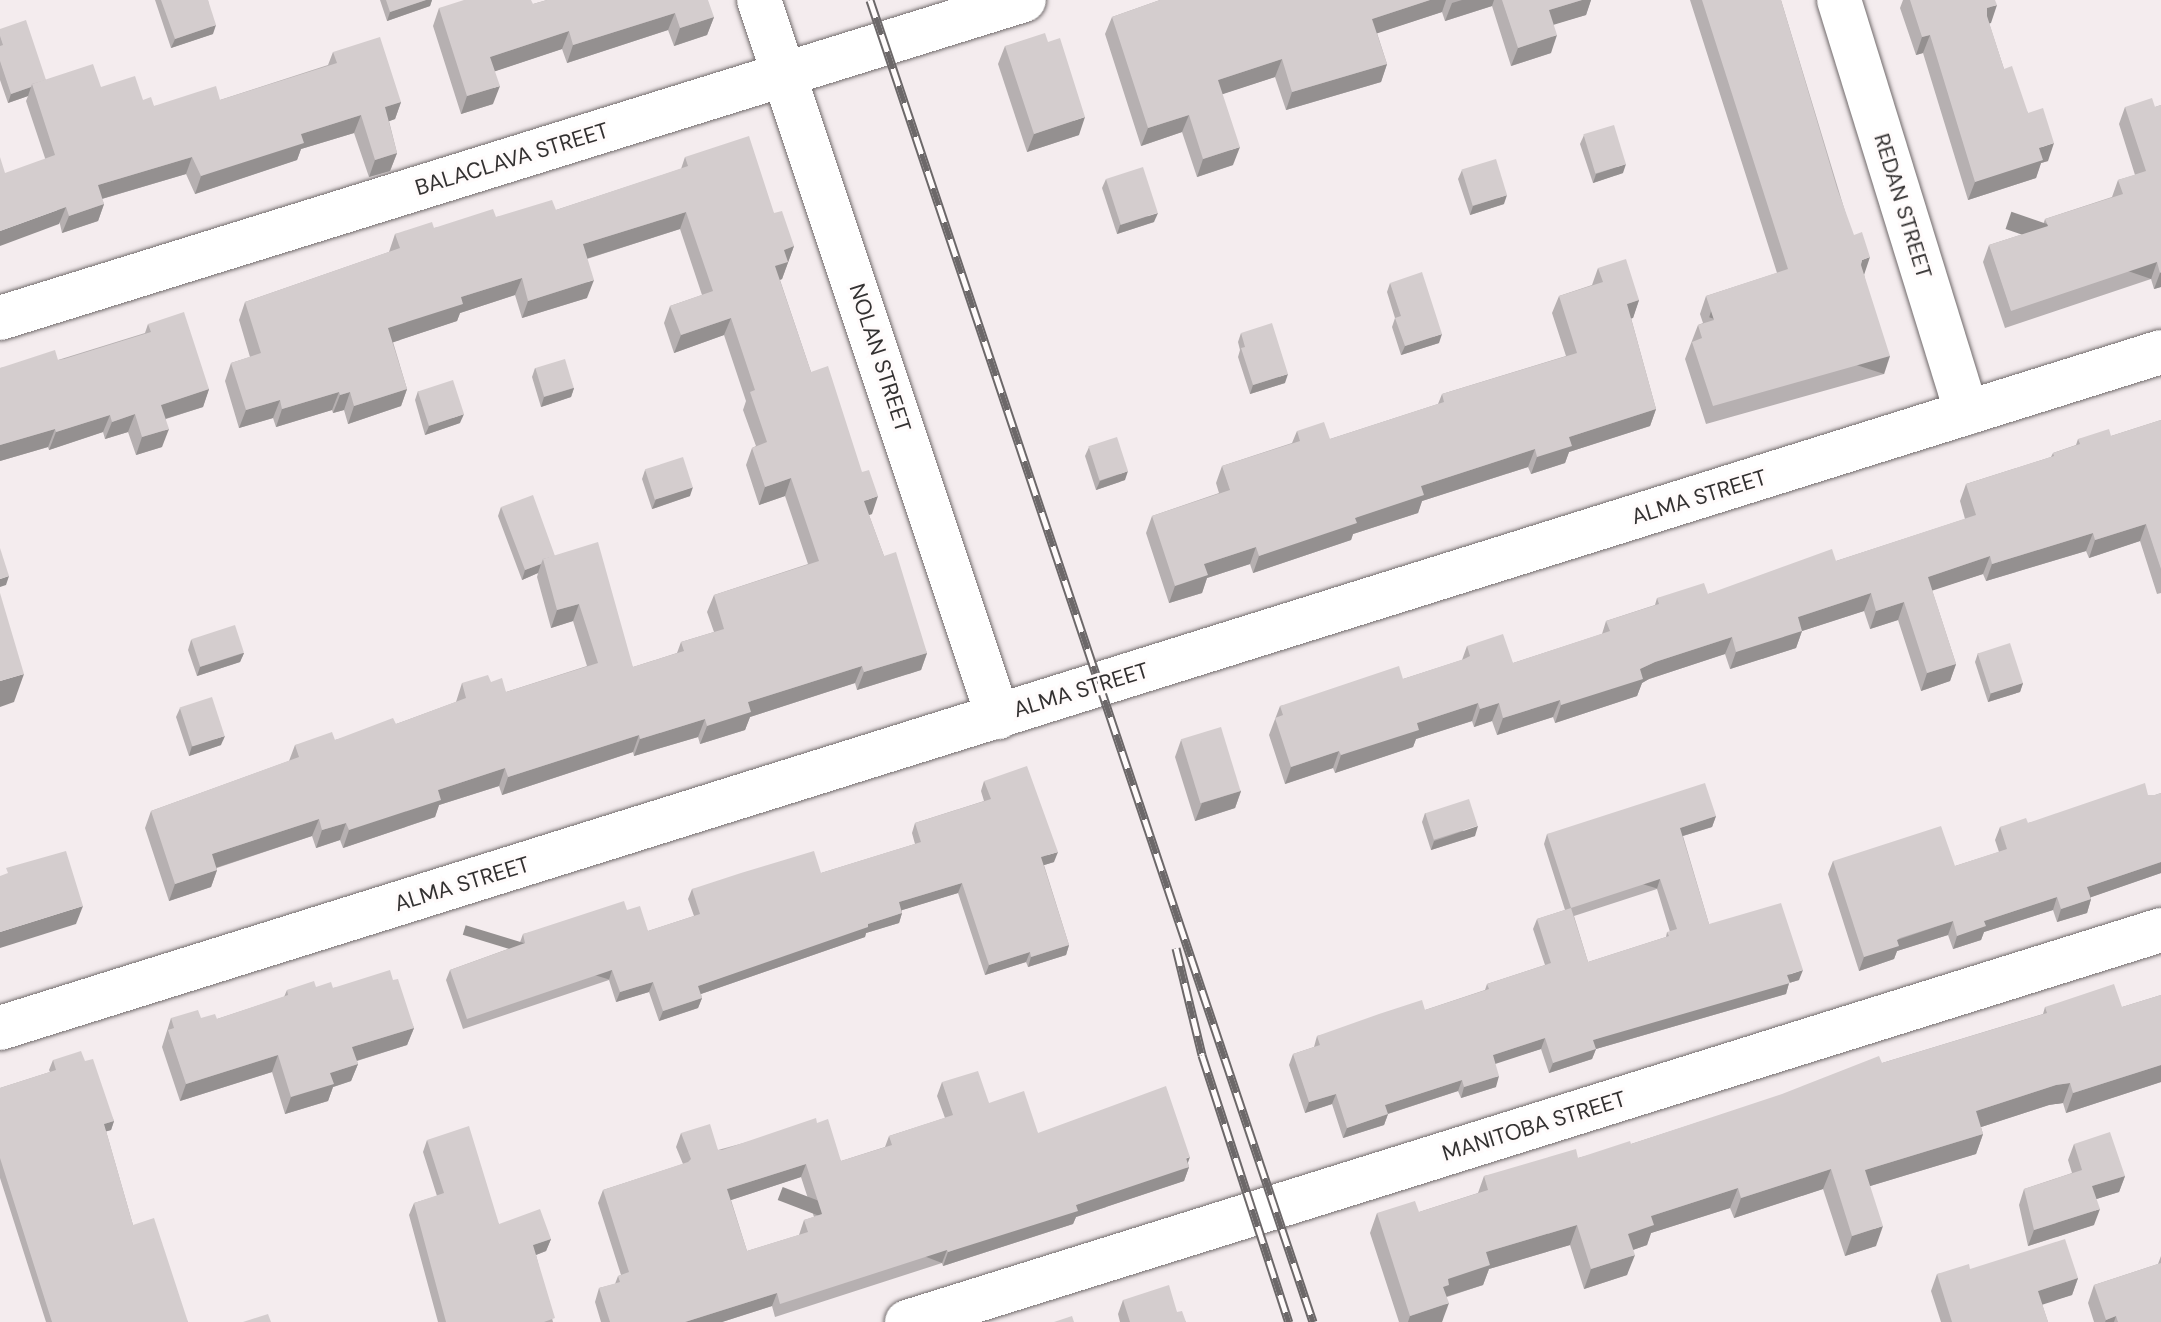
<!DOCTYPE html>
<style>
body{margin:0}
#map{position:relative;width:2161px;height:1322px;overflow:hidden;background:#f4ecee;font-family:"DM Sans",sans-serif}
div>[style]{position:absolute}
.roads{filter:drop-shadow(0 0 2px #706a6b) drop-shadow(0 0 2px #706a6b)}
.minor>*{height:44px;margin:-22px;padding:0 22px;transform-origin:22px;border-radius:22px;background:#fff}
.rail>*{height:9px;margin-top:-4.5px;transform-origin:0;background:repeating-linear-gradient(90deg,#fffbfb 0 18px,#6c6869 0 36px);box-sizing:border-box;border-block:2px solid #6c6869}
.wall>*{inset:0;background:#b6b0b1}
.shaded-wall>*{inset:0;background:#949090;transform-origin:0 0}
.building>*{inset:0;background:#d4cdce;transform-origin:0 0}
span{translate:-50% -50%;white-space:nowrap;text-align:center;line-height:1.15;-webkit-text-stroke:6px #fffbfb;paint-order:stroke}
.street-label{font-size:22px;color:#333131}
</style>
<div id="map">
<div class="roads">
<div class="minor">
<i style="left:759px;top:0;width:756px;rotate:71.57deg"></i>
<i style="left:1839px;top:0;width:432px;rotate:72.8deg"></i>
<i style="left:0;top:318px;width:1072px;rotate:-17.25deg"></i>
<i style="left:0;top:1028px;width:2264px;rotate:-17.37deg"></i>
<i style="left:907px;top:1322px;width:1314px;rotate:-17.36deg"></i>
</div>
</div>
<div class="rail">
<i style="left:870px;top:0;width:1394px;rotate:71.47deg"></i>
<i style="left:1176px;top:948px;width:110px;rotate:76.3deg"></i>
<i style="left:1202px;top:1055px;width:281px;rotate:72deg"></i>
</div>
<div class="wall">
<i style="clip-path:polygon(155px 0,208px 0,213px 34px,171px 48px)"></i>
<i style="clip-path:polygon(380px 0,432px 0,430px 6px,387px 21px)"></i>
<i style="clip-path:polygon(547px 0,714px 17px,707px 35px,674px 46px,668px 30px,567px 63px,562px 49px,495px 71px,493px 104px,461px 114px,433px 26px,439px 8px,533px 4px)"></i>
<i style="clip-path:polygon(1160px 0,1591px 0,1586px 15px,1554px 24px,1551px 53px,1511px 66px,1492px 6px,1445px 21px,1442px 12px,1377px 33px,1387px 64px,1381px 82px,1286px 110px,1275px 77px,1222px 94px,1233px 165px,1197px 177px,1182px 132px,1141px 146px,1105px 34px,1112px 17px)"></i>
<i style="clip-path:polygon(1690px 0,1781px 0,1864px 274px,1884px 374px,1706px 424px,1685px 359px,1698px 325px,1703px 323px,1700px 314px,1706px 296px,1777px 273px)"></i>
<i style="clip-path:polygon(1903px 0,1995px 0,1989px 23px,2004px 69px,2028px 113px,2048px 161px,2041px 163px,2036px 178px,1968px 200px,1923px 53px,1916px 55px,1900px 8px)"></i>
<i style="clip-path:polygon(0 29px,46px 80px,101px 87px,143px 100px,154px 106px,220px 100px,328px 65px,333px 52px,401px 102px,395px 119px,389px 121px,397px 153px,390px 171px,369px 177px,354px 133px,301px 149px,297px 160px,195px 194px,186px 174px,102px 199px,104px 204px,98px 221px,62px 233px,45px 158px,26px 101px,28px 96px,8px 103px,0 80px)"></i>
<i style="clip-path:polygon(1048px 42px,1079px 135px,1027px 152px,998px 64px,1005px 46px)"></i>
<i style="clip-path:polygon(2161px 105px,2161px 287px,2154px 289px,2151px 279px,2005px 328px,1983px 262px,1989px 245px,2042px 228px,2045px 219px,2112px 197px,2118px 180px,2135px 175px,2119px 124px,2125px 107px,2155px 107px)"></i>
<i style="clip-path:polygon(1584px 135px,1623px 173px,1593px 183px,1580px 144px)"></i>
<i style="clip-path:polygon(685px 157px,774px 213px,794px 246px,782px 279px,780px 280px,811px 372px,872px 514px,869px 515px,884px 556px,927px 653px,921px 670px,857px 690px,855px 683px,750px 717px,745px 730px,700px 744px,698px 737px,634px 756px,633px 752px,502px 795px,499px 786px,439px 805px,435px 817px,343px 848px,340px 840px,316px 848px,312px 836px,217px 868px,217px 870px,211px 887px,169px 901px,145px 828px,151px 811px,289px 761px,295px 745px,335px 740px,396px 724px,456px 702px,462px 683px,491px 682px,506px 692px,587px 666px,573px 621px,551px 628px,537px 577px,538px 573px,522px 580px,498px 516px,501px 507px,555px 556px,633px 667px,677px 653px,681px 642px,714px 632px,707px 612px,714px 595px,808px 564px,785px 496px,759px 505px,746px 465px,752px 448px,756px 446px,743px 410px,746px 401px,724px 335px,674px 353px,664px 323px,670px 306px,702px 295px,680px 229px,587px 259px,587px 298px,522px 318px,515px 295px,460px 313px,457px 321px,393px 342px,407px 389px,401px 406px,348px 424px,344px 410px,333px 413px,332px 410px,276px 427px,273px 418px,239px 428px,225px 381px,231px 363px,250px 357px,239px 320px,245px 302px,389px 252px,395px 234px,434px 228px,496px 217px,556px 210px,681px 169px)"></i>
<i style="clip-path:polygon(1462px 170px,1504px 204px,1470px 215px,1458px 179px)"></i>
<i style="clip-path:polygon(1106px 179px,1154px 222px,1117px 234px,1102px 188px)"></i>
<i style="clip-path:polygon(1598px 268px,1639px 300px,1633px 318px,1631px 318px,1656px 409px,1650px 426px,1569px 452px,1565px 463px,1531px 474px,1528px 467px,1422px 501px,1418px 513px,1353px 534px,1351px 540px,1253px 573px,1250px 564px,1207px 578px,1202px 593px,1169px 603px,1146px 533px,1152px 516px,1219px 493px,1216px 483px,1222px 466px,1292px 443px,1297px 431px,1330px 439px,1438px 404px,1442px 394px,1566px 356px,1552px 313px,1559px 296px,1592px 285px)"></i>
<i style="clip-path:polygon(1390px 283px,1439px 343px,1401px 355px,1392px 327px,1395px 318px,1387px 292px)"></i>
<i style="clip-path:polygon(148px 324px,209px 389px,203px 407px,166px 419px,162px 447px,136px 455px,128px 432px,105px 439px,103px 432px,49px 450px,48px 447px,0 461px,0 368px,58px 360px,145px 333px)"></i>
<i style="clip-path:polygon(1241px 333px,1285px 383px,1250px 394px,1238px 357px,1240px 350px,1238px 342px)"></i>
<i style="clip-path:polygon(535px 368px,574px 388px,571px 397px,541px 407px,532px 377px)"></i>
<i style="clip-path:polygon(418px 391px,460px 423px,425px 435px,415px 400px)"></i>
<i style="clip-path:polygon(2161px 420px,2161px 593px,2157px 594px,2140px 541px,2089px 558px,2086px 551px,1986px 581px,1983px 574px,1932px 590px,1956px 664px,1950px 681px,1921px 691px,1898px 620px,1870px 629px,1864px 611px,1802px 631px,1796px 648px,1730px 669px,1725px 654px,1649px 679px,1642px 683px,1637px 696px,1555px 723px,1553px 717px,1497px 735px,1492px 721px,1474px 727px,1472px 721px,1416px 739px,1413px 747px,1335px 773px,1333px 768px,1285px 784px,1269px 735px,1280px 706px,1403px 679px,1462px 660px,1467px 646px,1513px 663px,1602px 634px,1606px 621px,1655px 605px,1657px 598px,1708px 594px,1836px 561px,1965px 519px,1960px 501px,1966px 484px,2051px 457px,2053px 453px,2076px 445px,2078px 439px,2111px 436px)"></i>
<i style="clip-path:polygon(1089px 447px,1125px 480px,1096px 490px,1085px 456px)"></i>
<i style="clip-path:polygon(645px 470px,690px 496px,652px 509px,642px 479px)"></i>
<i style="clip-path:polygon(191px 640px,244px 653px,240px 662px,197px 676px,188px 650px)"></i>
<i style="clip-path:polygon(1978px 653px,2023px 683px,2020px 692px,1988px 702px,1975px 662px)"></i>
<i style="clip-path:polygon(180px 708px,221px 745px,189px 756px,176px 717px)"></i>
<i style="clip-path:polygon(1181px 740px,1241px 791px,1235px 808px,1195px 821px,1175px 757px)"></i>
<i style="clip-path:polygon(984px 781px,1054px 862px,1044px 865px,1069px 945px,1066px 955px,1028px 967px,1026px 962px,985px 975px,958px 893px,902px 910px,902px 913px,899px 923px,866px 933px,865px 937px,701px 994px,702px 998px,698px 1008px,659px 1021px,649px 992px,616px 1002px,609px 980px,463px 1029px,446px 980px,450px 970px,519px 945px,523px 934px,627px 910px,648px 931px,694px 916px,688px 899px,692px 889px,821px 873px,915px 844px,912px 833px,915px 823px,984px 801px,981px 791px)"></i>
<i style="clip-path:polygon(2161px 793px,2161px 873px,2091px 897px,2091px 899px,2087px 913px,2057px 922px,2053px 910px,1984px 932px,1981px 940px,1953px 949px,1948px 935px,1897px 951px,1894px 959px,1859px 971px,1828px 874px,1833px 861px,1955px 866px,1999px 852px,1995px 840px,2000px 827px,2028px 823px,2148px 795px,2155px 795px)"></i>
<i style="clip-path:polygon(1425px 813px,1475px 836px,1431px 850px,1422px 822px)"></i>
<i style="clip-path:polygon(evenodd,1716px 816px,1712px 827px,1683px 836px,1709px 924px,1799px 980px,1789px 983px,1786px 994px,1596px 1049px,1592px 1059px,1549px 1073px,1541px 1049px,1495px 1063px,1496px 1087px,1461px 1098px,1458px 1091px,1388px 1114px,1384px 1125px,1343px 1138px,1332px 1104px,1305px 1113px,1289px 1065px,1293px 1054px,1314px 1047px,1317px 1036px,1425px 1010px,1485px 990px,1487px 984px,1545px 965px,1533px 929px,1537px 919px,1565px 910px,1544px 844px,1547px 834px,1716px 816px,1657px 889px,1670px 932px,1667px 932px,1666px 937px,1588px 962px,1574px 916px,1657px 889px)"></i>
<i style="clip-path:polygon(393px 980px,414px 1028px,407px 1045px,357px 1061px,358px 1064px,351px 1081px,333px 1087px,328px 1101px,285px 1114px,272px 1072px,180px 1101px,162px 1047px,171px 1018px,217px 1019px,284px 997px,287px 990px,316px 987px,333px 988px)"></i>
<i style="clip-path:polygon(2161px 995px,2161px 1082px,2066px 1113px,2063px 1103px,2049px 1105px,1981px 1127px,1983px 1134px,1976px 1154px,1870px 1186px,1876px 1246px,1845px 1256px,1823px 1189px,1734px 1218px,1730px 1208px,1651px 1233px,1647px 1245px,1633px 1250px,1627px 1275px,1584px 1289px,1570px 1245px,1489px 1269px,1483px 1285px,1447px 1297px,1442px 1322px,1399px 1322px,1370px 1233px,1377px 1213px,1419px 1212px,1478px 1193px,1484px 1176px,1578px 1158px,1631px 1144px,1882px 1063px,2043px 1014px,2045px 1007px,2122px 1007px)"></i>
<i style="clip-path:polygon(53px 1060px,85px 1061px,114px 1121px,111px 1130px,106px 1131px,133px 1225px,188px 1322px,46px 1322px,0 1178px,0 1088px,50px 1072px,49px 1070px)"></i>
<i style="clip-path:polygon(evenodd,942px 1082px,989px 1103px,1038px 1133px,1188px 1163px,1189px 1167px,1184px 1181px,1076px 1217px,1073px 1224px,943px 1266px,942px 1263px,775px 1317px,772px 1306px,722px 1322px,601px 1322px,595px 1302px,599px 1288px,615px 1284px,618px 1276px,621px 1275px,598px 1203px,603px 1190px,683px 1164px,676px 1147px,681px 1133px,718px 1150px,817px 1123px,841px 1161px,885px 1147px,889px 1136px,945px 1118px,937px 1096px,942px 1082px,801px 1177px,814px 1217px,804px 1220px,799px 1235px,747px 1251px,731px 1200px,801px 1177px)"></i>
<i style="clip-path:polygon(427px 1140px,499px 1224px,551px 1239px,546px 1251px,536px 1255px,553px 1322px,438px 1322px,409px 1215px,414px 1203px,437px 1196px,423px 1152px)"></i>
<i style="clip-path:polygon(2074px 1144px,2125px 1176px,2119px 1192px,2096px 1199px,2094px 1225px,2028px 1246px,2019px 1205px,2024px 1189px,2072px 1173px,2068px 1160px)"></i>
<i style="clip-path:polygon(2161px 1256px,2161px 1322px,2094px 1322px,2088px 1303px,2094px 1285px,2158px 1264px)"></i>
<i style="clip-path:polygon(1970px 1269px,2078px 1278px,2072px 1295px,2042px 1304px,2048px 1322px,1941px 1322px,1931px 1291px,1937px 1274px)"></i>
<i style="clip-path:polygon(1123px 1300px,1177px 1312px,1186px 1322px,1120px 1322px,1118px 1314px)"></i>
</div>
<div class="shaded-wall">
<i style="clip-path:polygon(426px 0,432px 0,430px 6px,387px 21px,390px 12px)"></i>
<i style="clip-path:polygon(1430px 0,1446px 0,1442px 12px,1366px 37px,1372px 19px)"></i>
<i style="clip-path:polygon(1462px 0,1494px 0,1492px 6px,1445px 21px,1452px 3px)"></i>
<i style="clip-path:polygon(1582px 0,1591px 0,1586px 15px,1543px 28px,1549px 10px)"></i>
<i style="clip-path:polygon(1997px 5px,1991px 23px,1981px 26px,1987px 8px)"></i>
<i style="clip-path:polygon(675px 13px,668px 30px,567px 63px,573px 45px)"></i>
<i style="clip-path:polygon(714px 17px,707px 35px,674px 46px,680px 28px)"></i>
<i style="clip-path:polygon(216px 25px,213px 34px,171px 48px,175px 39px)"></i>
<i style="clip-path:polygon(569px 31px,562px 49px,484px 75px,490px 57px)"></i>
<i style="clip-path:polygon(1557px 35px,1551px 53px,1511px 66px,1518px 48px)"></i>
<i style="clip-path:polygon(1930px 35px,1923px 53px,1916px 55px,1922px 37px)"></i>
<i style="clip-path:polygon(1282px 59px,1275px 77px,1211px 98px,1218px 80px)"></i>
<i style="clip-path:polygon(1387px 64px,1381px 82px,1286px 110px,1292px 92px)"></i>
<i style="clip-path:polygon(500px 86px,493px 104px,461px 114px,467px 96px)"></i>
<i style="clip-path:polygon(31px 87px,28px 96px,8px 103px,11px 94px)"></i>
<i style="clip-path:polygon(401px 102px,395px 119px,379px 125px,385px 107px)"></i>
<i style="clip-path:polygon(361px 115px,354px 133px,301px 149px,297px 160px,195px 194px,201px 176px,301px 134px)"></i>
<i style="clip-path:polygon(1189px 115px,1182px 132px,1141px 146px,1148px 128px)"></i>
<i style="clip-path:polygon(1085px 117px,1079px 135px,1027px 152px,1034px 134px)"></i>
<i style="clip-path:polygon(2054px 143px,2048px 161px,2041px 163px,2036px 178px,1968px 200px,1975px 182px,2039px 148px)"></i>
<i style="clip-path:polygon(1240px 147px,1233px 165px,1197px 177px,1203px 159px)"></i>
<i style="clip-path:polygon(397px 153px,390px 171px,369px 177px,375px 160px)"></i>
<i style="clip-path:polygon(192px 157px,186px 174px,91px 202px,98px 185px)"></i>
<i style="clip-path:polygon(1626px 164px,1623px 173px,1593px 183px,1596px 174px)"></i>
<i style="clip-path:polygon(1507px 195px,1504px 204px,1470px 215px,1473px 206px)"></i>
<i style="clip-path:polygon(104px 204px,98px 221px,62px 233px,69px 216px)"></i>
<i style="clip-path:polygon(66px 207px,59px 224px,0 246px,0 231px)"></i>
<i style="clip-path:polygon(686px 212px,680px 229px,576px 262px,583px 244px)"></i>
<i style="clip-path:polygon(1158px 213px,1154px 222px,1117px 234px,1120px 225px)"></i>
<i style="clip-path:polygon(794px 246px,782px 279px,769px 284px,775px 266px,784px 250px)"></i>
<i style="clip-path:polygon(1870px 257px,1864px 275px,1856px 278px,1862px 260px)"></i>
<i style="left:2157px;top:262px;width:18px;height:154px;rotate:109deg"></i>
<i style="clip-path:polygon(2161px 272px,2161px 287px,2154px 289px,2160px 273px)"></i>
<i style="clip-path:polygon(522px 278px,515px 295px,460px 313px,457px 321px,382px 346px,388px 328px,461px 297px)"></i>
<i style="clip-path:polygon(594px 280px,587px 298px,522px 318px,528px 301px)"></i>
<i style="clip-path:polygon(1639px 300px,1633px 318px,1620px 322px,1627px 304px)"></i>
<i style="clip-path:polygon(731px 318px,724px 335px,674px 353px,681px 335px)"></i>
<i style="clip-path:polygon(1442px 334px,1439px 343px,1401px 355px,1405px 346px)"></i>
<i style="left:1890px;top:356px;width:19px;height:184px;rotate:108deg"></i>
<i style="clip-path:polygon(1288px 374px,1285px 383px,1250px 394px,1253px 385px)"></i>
<i style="clip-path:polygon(574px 388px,571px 397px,541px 407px,544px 397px)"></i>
<i style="clip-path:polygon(209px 389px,203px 407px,155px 422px,161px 405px)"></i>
<i style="clip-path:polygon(407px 389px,401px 406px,348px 424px,354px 406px)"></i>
<i style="clip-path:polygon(339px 392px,332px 410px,276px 427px,282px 409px)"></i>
<i style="clip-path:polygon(350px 392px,344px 410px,333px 413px,340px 395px)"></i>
<i style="clip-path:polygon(280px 400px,273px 418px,239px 428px,246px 410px)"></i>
<i style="clip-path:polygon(1656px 409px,1650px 426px,1569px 452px,1565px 463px,1531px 474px,1537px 457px,1569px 437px)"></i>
<i style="clip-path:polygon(135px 414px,128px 432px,105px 439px,112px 422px)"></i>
<i style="clip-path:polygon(464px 414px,460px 423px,425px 435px,429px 426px)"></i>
<i style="clip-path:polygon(110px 415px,103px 432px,49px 450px,56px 432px)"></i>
<i style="clip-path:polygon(55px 429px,48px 447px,0 461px,0 445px)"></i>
<i style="clip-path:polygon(169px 429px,162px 447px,136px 455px,142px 437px)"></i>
<i style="clip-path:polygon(1535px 449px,1528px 467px,1422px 501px,1418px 513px,1353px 534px,1351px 540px,1253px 573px,1259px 556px,1355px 518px,1421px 486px)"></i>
<i style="clip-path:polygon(1128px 471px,1125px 480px,1096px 490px,1100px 481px)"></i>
<i style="clip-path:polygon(791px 478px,785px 496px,759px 505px,765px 487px)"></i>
<i style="clip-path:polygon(693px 487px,690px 496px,652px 509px,656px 499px)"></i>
<i style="clip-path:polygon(878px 496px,872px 514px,858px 518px,864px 501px)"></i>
<i style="clip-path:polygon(2146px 524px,2140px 541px,2089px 558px,2095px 540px)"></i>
<i style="clip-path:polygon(2093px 533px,2086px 551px,1986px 581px,1992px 564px)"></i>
<i style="clip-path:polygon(1256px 547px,1250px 564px,1207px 578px,1202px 593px,1169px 603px,1175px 586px,1204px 564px)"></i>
<i style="clip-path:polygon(1990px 556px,1983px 574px,1922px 594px,1928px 577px)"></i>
<i style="clip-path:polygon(541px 564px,538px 573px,522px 580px,525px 570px)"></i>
<i style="clip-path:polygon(9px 576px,6px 585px,0 587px,0 579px)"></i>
<i style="clip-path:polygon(1871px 593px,1864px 611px,1802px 631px,1796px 648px,1730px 669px,1736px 652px,1798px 617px)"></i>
<i style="clip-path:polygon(1904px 602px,1898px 620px,1870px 629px,1876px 611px)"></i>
<i style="clip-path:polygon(579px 604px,573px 621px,551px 628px,557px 610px)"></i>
<i style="clip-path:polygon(1732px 637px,1725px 654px,1649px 679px,1642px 683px,1637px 696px,1555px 723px,1561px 705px,1655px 662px)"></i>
<i style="clip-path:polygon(244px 653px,240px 662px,197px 676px,200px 667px)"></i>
<i style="clip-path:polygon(927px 653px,921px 670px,857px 690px,864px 672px)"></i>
<i style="clip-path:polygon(1956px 664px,1950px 681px,1921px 691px,1927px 673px)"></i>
<i style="clip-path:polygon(862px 666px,855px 683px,750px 717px,745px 730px,700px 744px,707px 726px,748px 702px)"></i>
<i style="clip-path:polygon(24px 674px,14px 702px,0 707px,0 681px)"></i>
<i style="clip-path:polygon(2023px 683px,2020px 692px,1988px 702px,1991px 693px)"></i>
<i style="clip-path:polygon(1560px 700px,1553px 717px,1497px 735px,1503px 718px)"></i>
<i style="clip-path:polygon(1478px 703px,1472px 721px,1416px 739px,1413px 747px,1335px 773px,1341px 755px,1417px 723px)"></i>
<i style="clip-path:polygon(1499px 703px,1492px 721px,1474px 727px,1480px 709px)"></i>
<i style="clip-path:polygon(705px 719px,698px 737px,634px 756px,640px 739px)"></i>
<i style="clip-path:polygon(639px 735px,633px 752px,502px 795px,508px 777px)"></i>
<i style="clip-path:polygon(225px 736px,221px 745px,189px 756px,192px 746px)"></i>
<i style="clip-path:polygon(1339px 751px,1333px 768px,1285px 784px,1291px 767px)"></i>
<i style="clip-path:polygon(505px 768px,499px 786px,439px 805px,435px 817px,343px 848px,349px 830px,438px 790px)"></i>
<i style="clip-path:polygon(1241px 791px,1235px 808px,1195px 821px,1202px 803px)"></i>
<i style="clip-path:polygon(1716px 816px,1712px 827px,1676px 838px,1680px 828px)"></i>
<i style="clip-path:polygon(319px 819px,312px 836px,206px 871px,212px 854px)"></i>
<i style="clip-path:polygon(346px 823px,340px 840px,316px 848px,322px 830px)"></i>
<i style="clip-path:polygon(1478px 826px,1475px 836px,1431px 850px,1434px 841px)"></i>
<i style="clip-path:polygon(1058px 852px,1054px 862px,1038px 867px,1041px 857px)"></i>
<i style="clip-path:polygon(2161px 862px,2161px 873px,2083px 900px,2087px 887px)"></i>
<i style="clip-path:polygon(217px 870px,211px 887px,169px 901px,175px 884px)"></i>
<i style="left:1660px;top:879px;width:10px;height:94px;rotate:107deg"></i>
<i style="clip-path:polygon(962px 883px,958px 893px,896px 912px,899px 902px)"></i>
<i style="clip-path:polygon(2057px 897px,2053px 910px,1984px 932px,1981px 940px,1953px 949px,1957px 936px,1984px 921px)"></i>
<i style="clip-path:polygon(2091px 899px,2087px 913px,2057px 922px,2061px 909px)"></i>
<i style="clip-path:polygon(83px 906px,76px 924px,0 948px,0 932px)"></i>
<i style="clip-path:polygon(902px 913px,899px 923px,866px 933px,865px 937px,695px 996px,698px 986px,868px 924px)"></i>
<i style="clip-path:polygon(1953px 921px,1948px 935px,1897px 951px,1894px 959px,1859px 971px,1864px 957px,1897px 940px)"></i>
<i style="clip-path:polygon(1069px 945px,1066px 955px,1028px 967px,1031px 957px)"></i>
<i style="clip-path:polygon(1030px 952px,1026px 962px,985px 975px,989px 965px)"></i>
<i style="left:612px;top:970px;width:10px;height:153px;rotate:107deg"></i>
<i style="clip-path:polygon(1803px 970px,1799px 980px,1789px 983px,1786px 994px,1596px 1049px,1592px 1059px,1549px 1073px,1553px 1063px,1593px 1040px)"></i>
<i style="clip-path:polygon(653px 982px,649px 992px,616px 1002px,620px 992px)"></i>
<i style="clip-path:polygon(702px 998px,698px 1008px,659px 1021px,663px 1011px)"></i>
<i style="clip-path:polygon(414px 1028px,407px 1045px,346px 1064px,352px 1047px)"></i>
<i style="clip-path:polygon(1545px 1038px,1541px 1049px,1489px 1066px,1493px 1055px)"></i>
<i style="clip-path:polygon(278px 1055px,272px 1072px,180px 1101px,186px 1084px)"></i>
<i style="clip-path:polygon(358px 1064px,351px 1081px,333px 1087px,328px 1101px,285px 1114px,291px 1097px,330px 1073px)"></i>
<i style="clip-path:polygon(2161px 1065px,2161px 1082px,2066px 1113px,2073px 1093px)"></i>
<i style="clip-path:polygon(1499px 1076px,1496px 1087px,1461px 1098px,1464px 1087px)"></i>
<i style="clip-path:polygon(1462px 1080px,1458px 1091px,1381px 1116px,1385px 1105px)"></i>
<i style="clip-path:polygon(2070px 1083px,2063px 1103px,2049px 1105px,1969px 1131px,1976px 1111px,2056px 1085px)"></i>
<i style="clip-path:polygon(1336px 1094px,1332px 1104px,1305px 1113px,1309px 1102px)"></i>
<i style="clip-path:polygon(1388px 1114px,1384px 1125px,1343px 1138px,1347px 1128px)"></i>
<i style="clip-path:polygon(114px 1121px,111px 1130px,101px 1133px,104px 1124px)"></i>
<i style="clip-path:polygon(1983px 1134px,1976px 1154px,1857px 1190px,1865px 1170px)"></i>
<i style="clip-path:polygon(1190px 1157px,1186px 1168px,1189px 1167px,1184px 1181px,1076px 1217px,1073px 1224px,943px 1266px,948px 1252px,1076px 1205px)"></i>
<i style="clip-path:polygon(806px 1164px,801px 1177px,722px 1203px,727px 1189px)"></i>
<i style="clip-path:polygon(1831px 1169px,1823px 1189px,1734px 1218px,1741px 1198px)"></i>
<i style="clip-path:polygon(2125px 1176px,2119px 1192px,2087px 1202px,2092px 1186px)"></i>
<i style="clip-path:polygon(1738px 1188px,1730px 1208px,1651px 1233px,1647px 1245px,1621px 1254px,1628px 1234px,1651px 1216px)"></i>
<i style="clip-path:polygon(2100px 1209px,2094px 1225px,2028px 1246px,2034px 1230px)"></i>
<i style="clip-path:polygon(1577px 1225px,1570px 1245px,1489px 1269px,1483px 1285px,1445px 1297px,1443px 1287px,1448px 1279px,1486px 1252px)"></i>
<i style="clip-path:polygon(1883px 1226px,1876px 1246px,1845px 1256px,1852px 1236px)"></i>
<i style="clip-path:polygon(551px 1239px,546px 1251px,528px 1258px,533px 1245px)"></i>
<i style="left:947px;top:1250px;width:14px;height:176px;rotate:111deg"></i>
<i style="clip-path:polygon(1635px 1255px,1627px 1275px,1584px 1289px,1591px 1269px)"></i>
<i style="clip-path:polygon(2078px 1278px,2072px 1295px,2032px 1308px,2038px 1291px)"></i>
<i style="clip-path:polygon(777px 1293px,772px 1306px,722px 1322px,685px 1322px)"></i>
<i style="clip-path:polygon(1449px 1303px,1442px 1322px,1408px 1322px,1410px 1316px)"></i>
<i style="clip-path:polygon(2116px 1316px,2114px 1322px,2105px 1322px,2106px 1320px)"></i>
</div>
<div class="building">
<i style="clip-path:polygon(161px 0,208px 0,216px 25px,175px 39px)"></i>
<i style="clip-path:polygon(386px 0,426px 0,390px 12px)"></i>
<i style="clip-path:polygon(464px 0,531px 0,533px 4px,547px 0,708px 0,714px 17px,680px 28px,675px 13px,573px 45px,569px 31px,490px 57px,500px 86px,467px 96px,439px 8px)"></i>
<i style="clip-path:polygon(1160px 0,1430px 0,1372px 19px,1387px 64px,1292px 92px,1282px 59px,1218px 80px,1240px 147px,1203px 159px,1189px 115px,1148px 128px,1112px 17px)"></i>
<i style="clip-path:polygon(1502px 0,1582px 0,1549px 10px,1557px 35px,1518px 48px)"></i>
<i style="clip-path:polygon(1702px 0,1781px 0,1837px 188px,1854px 235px,1862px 232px,1870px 257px,1862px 260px,1861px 265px,1890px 356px,1713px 406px,1692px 342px,1702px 338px,1698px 325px,1714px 320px,1706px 296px,1788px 269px)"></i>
<i style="clip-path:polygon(1910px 0,1995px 0,1997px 5px,1987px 8px,1987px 16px,2004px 69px,2012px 66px,2028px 113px,2043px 108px,2054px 143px,2039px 148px,2043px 160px,1975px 182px,1930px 35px,1922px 37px)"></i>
<i style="clip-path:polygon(26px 20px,46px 80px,32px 84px,31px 87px,11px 94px,0 61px,0 46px,3px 45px,0 36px,0 29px)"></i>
<i style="clip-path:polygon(1045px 33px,1048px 42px,1060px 38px,1085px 117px,1034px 134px,1005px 46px)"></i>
<i style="clip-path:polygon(380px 37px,401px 102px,385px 107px,397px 153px,375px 160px,361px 115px,301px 134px,304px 143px,201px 176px,192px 157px,98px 185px,104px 204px,69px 216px,66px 207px,0 231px,0 157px,5px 173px,55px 155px,32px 84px,93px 64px,101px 87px,135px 76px,143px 100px,151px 97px,154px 106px,216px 86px,220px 100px,337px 63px,333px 52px)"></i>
<i style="clip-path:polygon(2152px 98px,2155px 107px,2161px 105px,2161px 272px,2160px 273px,2157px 262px,2011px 311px,1989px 245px,2048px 226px,2045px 219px,2123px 194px,2118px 180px,2146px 171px,2125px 107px)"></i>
<i style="left:1614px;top:125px;width:41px;height:32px;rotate:73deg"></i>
<i style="clip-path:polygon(749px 136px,774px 213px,782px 211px,794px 246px,784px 250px,788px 262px,775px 266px,811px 372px,828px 366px,862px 472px,869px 470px,878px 496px,864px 501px,884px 556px,896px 552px,927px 653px,864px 672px,862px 666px,748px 702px,751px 712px,707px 726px,705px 719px,640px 739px,639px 735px,508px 777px,505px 768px,438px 790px,441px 800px,349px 830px,346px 823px,322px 830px,319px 819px,212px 854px,217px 870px,175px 884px,151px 811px,299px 757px,295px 745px,332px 732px,335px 740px,393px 718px,396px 724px,466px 698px,462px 683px,488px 675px,491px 682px,502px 678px,506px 692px,598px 663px,579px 604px,557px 610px,543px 559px,598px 542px,633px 667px,684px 651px,681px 642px,724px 629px,714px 595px,819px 561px,791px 478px,765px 487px,752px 448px,767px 442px,750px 392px,755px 390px,731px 318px,681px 335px,670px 306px,713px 291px,686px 212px,583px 244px,594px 280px,528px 301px,522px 278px,461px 297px,463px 304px,388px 328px,407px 389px,354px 406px,350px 392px,340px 395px,339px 392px,282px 409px,280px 400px,246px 410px,231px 363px,261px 353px,245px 302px,400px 248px,395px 234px,432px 222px,434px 228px,493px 209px,496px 217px,552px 200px,556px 210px,688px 166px,685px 157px)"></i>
<i style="left:1496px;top:159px;width:38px;height:36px;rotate:73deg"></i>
<i style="left:1143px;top:167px;width:48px;height:39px;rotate:72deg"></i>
<i style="clip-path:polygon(1626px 259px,1639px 300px,1627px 304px,1656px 409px,1569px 437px,1572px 446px,1537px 457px,1535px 449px,1421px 486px,1424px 495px,1355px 518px,1357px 523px,1259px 556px,1256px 547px,1204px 564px,1208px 575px,1175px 586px,1152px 516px,1230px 490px,1222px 466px,1300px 441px,1297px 431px,1324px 422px,1330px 439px,1444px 402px,1442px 394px,1577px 353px,1559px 296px,1603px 282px,1598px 268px)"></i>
<i style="clip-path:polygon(1422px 272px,1442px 334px,1405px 346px,1395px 318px,1401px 316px,1390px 283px)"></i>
<i style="clip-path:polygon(184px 312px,209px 389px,161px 405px,169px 429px,142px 437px,135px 414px,112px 422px,110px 415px,56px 432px,55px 429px,0 445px,0 368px,55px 350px,58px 360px,64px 359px,151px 332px,148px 324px)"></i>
<i style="clip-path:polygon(1272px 323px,1288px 374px,1253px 385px,1241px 348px,1245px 347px,1241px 333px)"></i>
<i style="left:565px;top:359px;width:30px;height:31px;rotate:73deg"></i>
<i style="left:453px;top:380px;width:36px;height:37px;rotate:72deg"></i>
<i style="clip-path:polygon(2161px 420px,2161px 569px,2146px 524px,2095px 540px,2093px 533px,1992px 564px,1990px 556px,1928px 577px,1956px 664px,1927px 673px,1904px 602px,1876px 611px,1871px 593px,1798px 617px,1802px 631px,1736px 652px,1732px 637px,1655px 662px,1640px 669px,1643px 679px,1561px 705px,1560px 700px,1503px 718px,1499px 703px,1480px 709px,1478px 703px,1417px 723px,1419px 730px,1341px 755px,1339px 751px,1291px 767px,1275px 718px,1283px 715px,1280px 706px,1399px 666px,1403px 679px,1464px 659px,1470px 656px,1467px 646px,1503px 634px,1513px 663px,1610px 631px,1606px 621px,1659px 604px,1657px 598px,1704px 583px,1708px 594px,1832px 549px,1836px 561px,1976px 515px,1966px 484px,2054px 456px,2053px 453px,2080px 444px,2078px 439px,2109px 429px,2111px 436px)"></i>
<i style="left:1117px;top:437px;width:36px;height:30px;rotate:72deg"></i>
<i style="left:683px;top:457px;width:32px;height:40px;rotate:72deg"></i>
<i style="clip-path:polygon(533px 495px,555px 556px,543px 559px,541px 564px,525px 570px,501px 507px)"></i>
<i style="clip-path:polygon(0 548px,9px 576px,0 579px)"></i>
<i style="clip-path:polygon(0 593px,24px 674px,0 681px)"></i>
<i style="left:235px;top:625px;width:29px;height:46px;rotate:72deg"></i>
<i style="left:2010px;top:643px;width:42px;height:34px;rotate:72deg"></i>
<i style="left:212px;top:697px;width:41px;height:34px;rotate:72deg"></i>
<i style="left:1221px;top:727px;width:67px;height:42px;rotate:73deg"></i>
<i style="clip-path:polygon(1027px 766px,1058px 852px,1041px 857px,1069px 945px,1031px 957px,1030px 952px,989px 965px,962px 883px,899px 902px,902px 913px,868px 924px,868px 927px,698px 986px,702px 998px,663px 1011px,653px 982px,620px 992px,612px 970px,467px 1019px,450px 970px,525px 943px,523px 934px,624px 901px,627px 910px,640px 906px,648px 931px,700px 914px,692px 889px,741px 873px,814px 851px,821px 873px,921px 842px,915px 823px,991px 799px,984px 781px)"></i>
<i style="clip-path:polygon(1705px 783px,1716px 816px,1680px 828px,1709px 924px,1781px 903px,1803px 970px,1787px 975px,1790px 983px,1593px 1040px,1596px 1049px,1553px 1063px,1545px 1038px,1493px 1055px,1499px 1076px,1464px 1087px,1462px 1080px,1385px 1105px,1388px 1114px,1347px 1128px,1336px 1094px,1309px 1102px,1293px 1054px,1320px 1045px,1317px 1036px,1379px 1014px,1422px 1000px,1425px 1010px,1489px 989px,1487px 984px,1551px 963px,1537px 919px,1571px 908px,1588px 962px,1669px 936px,1667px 932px,1677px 929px,1660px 879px,1571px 908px,1547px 834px)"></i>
<i style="clip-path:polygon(2145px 783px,2148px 795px,2155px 795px,2161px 793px,2161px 862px,2087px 887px,2091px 899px,2061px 909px,2057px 897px,1984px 921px,1986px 926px,1957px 936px,1953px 921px,1900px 938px,1897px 940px,1899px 946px,1864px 957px,1833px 861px,1941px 826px,1955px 866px,2007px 849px,2000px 827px,2026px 818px,2028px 823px)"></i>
<i style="left:1469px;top:799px;width:28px;height:46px;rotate:72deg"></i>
<i style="clip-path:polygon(66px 851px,83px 906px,0 932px,0 876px,8px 873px,6px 868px)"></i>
<i style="clip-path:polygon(390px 970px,393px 980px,398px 979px,414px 1028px,352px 1047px,358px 1064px,330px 1073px,334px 1084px,291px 1097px,278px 1055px,186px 1084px,168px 1030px,174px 1028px,171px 1018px,198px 1010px,201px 1018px,215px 1014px,217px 1019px,288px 995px,287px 990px,314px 981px,316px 987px,331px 982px,333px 988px)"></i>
<i style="clip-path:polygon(2114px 984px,2122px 1007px,2161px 995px,2161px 1065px,2073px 1093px,2070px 1083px,2056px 1085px,1976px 1111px,1983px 1134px,1865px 1170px,1883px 1226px,1852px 1236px,1831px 1169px,1741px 1198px,1738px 1188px,1651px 1216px,1654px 1225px,1628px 1234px,1635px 1255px,1591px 1269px,1577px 1225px,1486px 1252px,1490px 1265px,1448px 1279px,1449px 1285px,1443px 1287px,1449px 1303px,1410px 1316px,1377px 1213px,1415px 1201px,1419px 1212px,1488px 1190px,1484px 1176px,1576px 1149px,1578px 1158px,1630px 1141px,1631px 1144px,1782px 1094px,1879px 1056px,1882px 1063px,2047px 1013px,2045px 1007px)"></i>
<i style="clip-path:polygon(81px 1051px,85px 1061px,93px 1059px,114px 1121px,104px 1124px,133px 1225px,154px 1218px,188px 1322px,52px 1322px,0 1158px,0 1088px,56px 1070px,53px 1060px)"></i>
<i style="clip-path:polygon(evenodd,978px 1071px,989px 1103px,1024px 1091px,1038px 1133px,1166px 1086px,1190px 1157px,1186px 1158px,1189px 1167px,1076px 1205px,1078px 1211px,948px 1252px,947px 1250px,780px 1304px,777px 1293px,685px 1322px,610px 1322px,599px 1288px,620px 1282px,618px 1276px,629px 1272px,603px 1190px,688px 1162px,691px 1159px,681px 1133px,710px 1124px,718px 1150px,722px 1150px,816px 1118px,817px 1123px,828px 1119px,841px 1161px,892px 1145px,889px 1136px,953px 1115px,942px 1082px,978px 1071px,806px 1164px,822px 1214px,804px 1220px,808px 1232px,747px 1251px,727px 1189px,806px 1164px)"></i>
<i style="clip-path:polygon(469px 1126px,499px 1224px,540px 1209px,551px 1239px,533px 1245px,555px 1318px,544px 1322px,446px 1322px,414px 1203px,444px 1193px,427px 1140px)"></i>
<i style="clip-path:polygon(2110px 1132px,2125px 1176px,2092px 1186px,2100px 1209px,2034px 1230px,2024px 1189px,2082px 1170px,2074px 1144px)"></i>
<i style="clip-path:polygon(2065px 1239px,2078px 1278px,2038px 1291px,2048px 1322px,1952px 1322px,1937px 1274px,1969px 1264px,1970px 1269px)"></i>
<i style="clip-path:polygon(2161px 1263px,2161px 1322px,2118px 1322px,2116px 1316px,2106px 1320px,2094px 1285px)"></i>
<i style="clip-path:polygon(1169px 1285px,1177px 1312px,1182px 1311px,1186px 1322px,1130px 1322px,1123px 1300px)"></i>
<i style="clip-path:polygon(268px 1314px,271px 1322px,243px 1322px)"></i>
<i style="clip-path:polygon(1072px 1316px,1074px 1322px,1054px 1322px)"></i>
</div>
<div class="street-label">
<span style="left:512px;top:159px;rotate:-17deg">BALACLAVA STREET</span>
<span style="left:1903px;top:206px;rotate:73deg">REDAN STREET</span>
<span style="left:880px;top:358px;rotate:72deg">NOLAN STREET</span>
<span style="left:1699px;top:497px;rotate:-17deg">ALMA STREET</span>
<span style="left:1081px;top:690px;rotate:-17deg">ALMA STREET</span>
<span style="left:462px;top:884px;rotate:-17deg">ALMA STREET</span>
<span style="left:1534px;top:1126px;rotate:-17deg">MANITOBA STREET</span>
</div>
</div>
